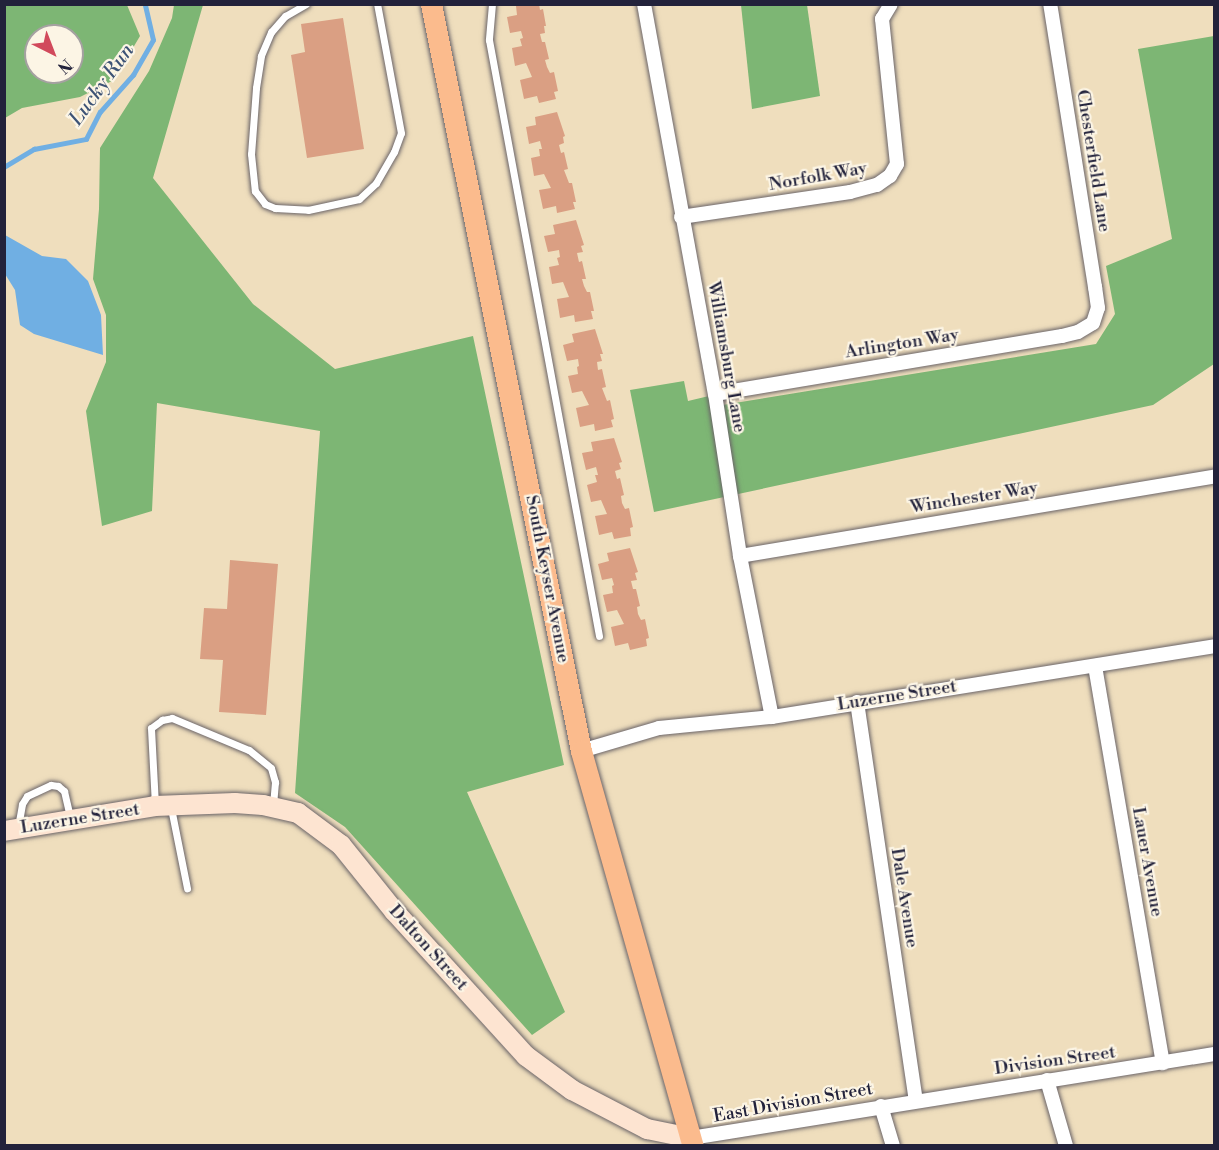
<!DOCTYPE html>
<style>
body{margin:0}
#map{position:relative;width:1219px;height:1150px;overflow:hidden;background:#efdebd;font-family:"Libre Bodoni",serif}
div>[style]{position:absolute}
.forest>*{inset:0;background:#7db674}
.water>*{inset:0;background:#70afe3}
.stream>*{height:4.5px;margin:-2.25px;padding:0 2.25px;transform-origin:2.25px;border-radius:2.25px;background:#70afe3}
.building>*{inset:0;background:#da9f83}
.roads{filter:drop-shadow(0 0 2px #6a6468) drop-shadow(0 0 2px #6a6468)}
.lane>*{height:7px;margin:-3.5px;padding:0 3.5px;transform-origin:3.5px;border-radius:3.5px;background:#fff}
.street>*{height:14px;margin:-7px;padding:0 7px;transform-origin:7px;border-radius:7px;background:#fff}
.secondary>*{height:20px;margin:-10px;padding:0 10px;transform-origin:10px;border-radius:10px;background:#fde4d1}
.primary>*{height:21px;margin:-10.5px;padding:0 10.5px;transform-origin:10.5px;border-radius:10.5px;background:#fbbb8d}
span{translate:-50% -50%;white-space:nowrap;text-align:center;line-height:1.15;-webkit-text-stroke:4.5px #fcf5e5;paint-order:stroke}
.street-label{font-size:18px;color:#22223b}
.water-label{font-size:20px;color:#3d5376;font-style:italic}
.frame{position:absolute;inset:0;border:6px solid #22223b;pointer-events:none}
.north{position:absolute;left:24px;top:24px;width:60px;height:60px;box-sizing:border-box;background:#fcf5e5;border:2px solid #a5a1a1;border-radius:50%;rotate:138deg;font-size:16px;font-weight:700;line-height:24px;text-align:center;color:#22223b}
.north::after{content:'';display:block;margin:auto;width:21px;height:27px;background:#d1495b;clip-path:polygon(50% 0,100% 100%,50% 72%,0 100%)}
</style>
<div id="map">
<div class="forest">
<i style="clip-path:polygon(evenodd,5px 4px,127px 5px,140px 36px,114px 80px,80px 97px,22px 108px,5px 118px,5px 4px,36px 36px,72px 36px,72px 72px,36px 72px,36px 36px)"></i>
<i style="clip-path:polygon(174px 5px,203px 5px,153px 178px,253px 304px,335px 369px,473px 336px,564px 765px,467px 792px,565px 1012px,532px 1035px,345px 827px,295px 793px,320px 431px,157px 403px,152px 511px,102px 526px,86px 411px,106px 362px,106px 315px,93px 279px,99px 209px,100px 148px,149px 71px,172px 18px)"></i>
<i style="clip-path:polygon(741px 5px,807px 5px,820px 96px,752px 109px)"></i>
<i style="clip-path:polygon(1214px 36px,1214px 364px,1153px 405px,654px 512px,630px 390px,684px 381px,688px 401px,709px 396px,710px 407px,1096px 344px,1115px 314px,1106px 266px,1172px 239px,1138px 49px)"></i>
</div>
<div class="water">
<i style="clip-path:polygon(5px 235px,42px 256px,66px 259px,88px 281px,101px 315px,103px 355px,34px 334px,20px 325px,15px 290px,5px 274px)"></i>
</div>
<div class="stream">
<i style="left:4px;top:167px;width:35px;rotate:-31deg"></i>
<i style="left:34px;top:149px;width:53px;rotate:-10.9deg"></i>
<i style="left:86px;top:139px;width:30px;rotate:-63deg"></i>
<i style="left:100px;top:112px;width:50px;rotate:-48.3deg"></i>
<i style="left:133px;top:75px;width:40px;rotate:-60.3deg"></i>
<i style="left:153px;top:40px;width:37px;rotate:-103deg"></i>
</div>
<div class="building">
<i style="clip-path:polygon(523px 4px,539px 4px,540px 10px,543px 9px,546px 26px,544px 26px,545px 33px,540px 34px,542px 42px,545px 42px,549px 59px,545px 60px,547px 67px,550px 73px,554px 72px,558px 91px,554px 92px,556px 99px,539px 103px,537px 96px,524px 99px,520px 80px,532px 77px,526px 63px,515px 66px,512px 48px,522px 46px,520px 39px,523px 38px,521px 31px,510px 33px,507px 17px,517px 15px,516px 6px)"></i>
<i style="clip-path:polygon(343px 18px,364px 149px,307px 158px,291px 55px,305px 52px,301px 24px)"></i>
<i style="clip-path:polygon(557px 112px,565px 136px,563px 137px,564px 143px,559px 145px,561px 153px,564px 152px,568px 169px,564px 170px,569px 183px,572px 183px,576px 202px,573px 202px,575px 209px,557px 213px,556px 206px,543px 209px,539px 190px,551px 188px,544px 174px,534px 176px,531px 158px,540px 156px,539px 149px,542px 149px,540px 141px,529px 144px,526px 127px,536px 125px,535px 117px)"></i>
<i style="clip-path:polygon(576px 220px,584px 245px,581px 246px,583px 252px,577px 253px,579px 262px,582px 261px,586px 279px,582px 279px,584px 286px,587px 292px,590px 292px,594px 311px,591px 311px,593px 319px,575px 322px,574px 315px,560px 318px,557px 299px,569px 297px,563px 282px,552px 284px,549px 267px,559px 265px,557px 258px,560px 257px,559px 250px,548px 252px,544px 236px,555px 234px,553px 225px)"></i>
<i style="clip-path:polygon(595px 329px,603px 354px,600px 354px,602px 361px,597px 362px,598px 370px,602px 369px,606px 387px,602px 388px,607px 401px,610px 400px,614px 419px,611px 420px,613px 427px,595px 431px,594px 424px,580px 427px,576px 408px,589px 405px,582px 391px,572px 393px,568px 376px,578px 374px,577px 367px,579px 366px,578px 359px,567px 361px,563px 345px,574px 342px,572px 334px)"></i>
<i style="clip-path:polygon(614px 438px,622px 462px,619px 463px,621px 469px,615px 471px,617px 479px,620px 478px,624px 495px,621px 496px,622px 503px,625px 509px,629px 508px,633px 527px,630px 528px,631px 536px,614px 539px,612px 532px,599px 535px,595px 516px,607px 514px,601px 500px,591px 502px,587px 485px,597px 482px,595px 475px,598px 475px,596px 467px,586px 470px,582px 453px,593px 451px,591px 442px)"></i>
<i style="clip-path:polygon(630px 548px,638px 572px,635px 573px,637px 580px,631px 581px,633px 589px,636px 589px,640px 606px,637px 607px,638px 614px,641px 620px,645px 619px,649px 638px,646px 639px,647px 646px,630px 650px,628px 643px,615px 646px,611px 627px,624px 624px,617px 610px,607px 612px,603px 595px,613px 593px,612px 586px,614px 585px,612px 578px,602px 580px,598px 564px,609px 561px,607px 553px)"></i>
<i style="clip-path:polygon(230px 560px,278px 564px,266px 715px,219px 712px,223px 660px,200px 659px,204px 608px,227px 609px)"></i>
</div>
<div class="roads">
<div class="lane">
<i style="left:306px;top:4px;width:24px;rotate:150deg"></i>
<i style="left:285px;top:16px;width:21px;rotate:131deg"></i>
<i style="left:271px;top:32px;width:26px;rotate:113deg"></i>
<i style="left:261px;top:56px;width:32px;rotate:99deg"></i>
<i style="left:256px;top:88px;width:66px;rotate:94.3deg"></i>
<i style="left:251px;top:154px;width:37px;rotate:84deg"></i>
<i style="left:255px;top:191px;width:16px;rotate:52deg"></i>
<i style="left:265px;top:204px;width:11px;rotate:22deg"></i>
<i style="left:275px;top:208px;width:33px;rotate:3deg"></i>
<i style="left:308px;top:210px;width:52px;rotate:-12.2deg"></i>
<i style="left:359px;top:199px;width:23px;rotate:-43deg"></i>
<i style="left:376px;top:183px;width:36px;rotate:-60deg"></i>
<i style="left:394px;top:152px;width:20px;rotate:-70deg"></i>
<i style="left:401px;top:133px;width:131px;rotate:-100.5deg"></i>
<i style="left:492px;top:4px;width:36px;rotate:95deg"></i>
<i style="left:489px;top:40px;width:606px;rotate:79.54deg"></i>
<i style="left:155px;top:805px;width:77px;rotate:-93deg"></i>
<i style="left:151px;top:728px;width:14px;rotate:-36deg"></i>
<i style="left:162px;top:720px;width:10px;rotate:-11deg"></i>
<i style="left:172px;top:718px;width:83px;rotate:22.6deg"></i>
<i style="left:249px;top:750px;width:28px;rotate:39deg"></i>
<i style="left:271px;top:768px;width:15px;rotate:74deg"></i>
<i style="left:275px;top:782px;width:23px;rotate:95deg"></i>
<i style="left:171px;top:808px;width:82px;rotate:78.7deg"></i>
<i style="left:18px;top:827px;width:23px;rotate:-80deg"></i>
<i style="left:22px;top:804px;width:9px;rotate:-58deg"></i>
<i style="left:27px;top:796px;width:26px;rotate:-25deg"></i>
<i style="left:51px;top:785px;width:7px;rotate:8deg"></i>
<i style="left:58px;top:786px;width:8px;rotate:40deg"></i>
<i style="left:64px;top:791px;width:28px;rotate:77deg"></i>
</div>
<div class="street">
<i style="left:644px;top:4px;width:396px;rotate:79.7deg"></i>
<i style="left:715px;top:394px;width:164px;rotate:81.2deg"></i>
<i style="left:740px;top:556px;width:164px;rotate:78.8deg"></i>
<i style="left:681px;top:217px;width:171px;rotate:-8.4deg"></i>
<i style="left:850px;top:192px;width:28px;rotate:-15deg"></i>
<i style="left:877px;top:185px;width:16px;rotate:-35deg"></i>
<i style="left:890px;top:176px;width:14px;rotate:-60deg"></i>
<i style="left:897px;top:164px;width:146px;rotate:-95.9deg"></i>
<i style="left:882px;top:19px;width:17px;rotate:-59deg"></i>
<i style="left:715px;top:394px;width:352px;rotate:-9.5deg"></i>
<i style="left:1062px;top:336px;width:16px;rotate:-14deg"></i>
<i style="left:1078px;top:332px;width:17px;rotate:-31deg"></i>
<i style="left:1093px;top:323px;width:16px;rotate:-72deg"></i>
<i style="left:1098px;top:308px;width:21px;rotate:-98deg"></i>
<i style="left:1095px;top:287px;width:287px;rotate:-99deg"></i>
<i style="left:740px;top:556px;width:481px;rotate:-9.5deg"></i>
<i style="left:1095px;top:666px;width:403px;rotate:80.3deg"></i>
<i style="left:857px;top:702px;width:402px;rotate:81.6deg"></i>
<i style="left:581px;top:751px;width:81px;rotate:-16.4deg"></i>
<i style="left:659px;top:728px;width:114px;rotate:-5.6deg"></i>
<i style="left:772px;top:717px;width:448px;rotate:-9.1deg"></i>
<i style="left:1047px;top:1080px;width:69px;rotate:73.9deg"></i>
<i style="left:881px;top:1106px;width:42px;rotate:73.3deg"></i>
<i style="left:691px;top:1138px;width:530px;rotate:-9.12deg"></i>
</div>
<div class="secondary">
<i style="left:4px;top:831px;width:153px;rotate:-9.4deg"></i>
<i style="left:155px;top:806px;width:80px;rotate:-2.1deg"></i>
<i style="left:235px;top:803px;width:28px;rotate:4deg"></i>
<i style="left:263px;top:805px;width:36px;rotate:13deg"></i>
<i style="left:298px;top:813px;width:54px;rotate:36.7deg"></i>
<i style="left:341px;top:845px;width:85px;rotate:51.2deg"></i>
<i style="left:394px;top:911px;width:196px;rotate:47.7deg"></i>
<i style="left:526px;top:1056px;width:57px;rotate:36.5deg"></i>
<i style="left:572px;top:1090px;width:85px;rotate:27.5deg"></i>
<i style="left:647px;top:1129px;width:45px;rotate:11.6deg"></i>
</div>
<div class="primary">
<i style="left:431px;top:4px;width:762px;rotate:78.65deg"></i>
<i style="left:581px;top:751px;width:411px;rotate:74.2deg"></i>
</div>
</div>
<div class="street-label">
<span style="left:1093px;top:161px;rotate:81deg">Chesterfield Lane</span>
<span style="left:818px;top:177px;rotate:-10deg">Norfolk Way</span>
<span style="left:902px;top:344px;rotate:-9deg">Arlington Way</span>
<span style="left:726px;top:357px;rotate:80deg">Williamsburg Lane</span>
<span style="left:974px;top:498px;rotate:-9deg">Winchester Way</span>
<span style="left:547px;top:579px;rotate:79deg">South Keyser Avenue</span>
<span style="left:897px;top:696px;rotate:-9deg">Luzerne Street</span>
<span style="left:80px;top:819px;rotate:-9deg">Luzerne Street</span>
<span style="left:1147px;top:862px;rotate:80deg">Lauer Avenue</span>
<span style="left:904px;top:898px;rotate:81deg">Dale Avenue</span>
<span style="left:428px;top:948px;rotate:48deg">Dalton Street</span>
<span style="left:1055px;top:1061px;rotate:-8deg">Division Street</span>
<span style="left:793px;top:1103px;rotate:-10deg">East Division Street</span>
</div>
<div class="water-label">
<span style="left:102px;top:85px;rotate:-54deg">Lucky Run</span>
</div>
<div class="frame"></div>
<div class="north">N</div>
</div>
